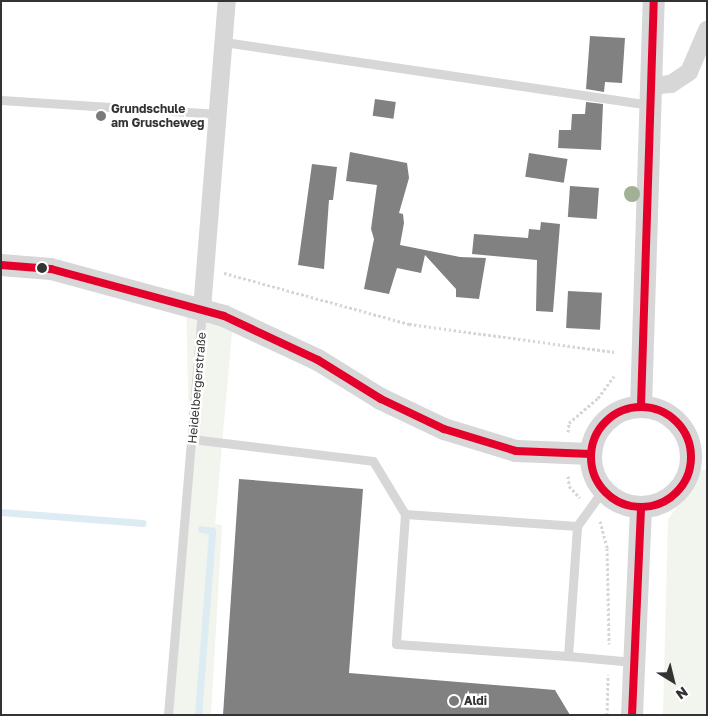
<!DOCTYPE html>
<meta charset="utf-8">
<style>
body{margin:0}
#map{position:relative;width:708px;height:716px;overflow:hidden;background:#fff;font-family:"Golos Text",sans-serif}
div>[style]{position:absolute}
.green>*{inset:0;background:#f1f5ed}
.stream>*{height:7px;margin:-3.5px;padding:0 3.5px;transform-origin:3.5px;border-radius:3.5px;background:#ddebf3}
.building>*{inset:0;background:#818181;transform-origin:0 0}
.path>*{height:3px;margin-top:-1.5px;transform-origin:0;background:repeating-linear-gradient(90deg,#d6d6d6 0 2.5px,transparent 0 5px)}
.service>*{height:9px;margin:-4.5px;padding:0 4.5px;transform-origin:4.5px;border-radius:4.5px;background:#d7d7d7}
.minor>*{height:18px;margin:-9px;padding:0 9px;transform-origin:9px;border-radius:9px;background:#d7d7d7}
.tertiary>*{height:22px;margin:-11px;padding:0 11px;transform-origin:11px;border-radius:11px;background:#d7d7d7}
.tertiary>.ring{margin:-11px;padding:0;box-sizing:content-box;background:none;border:22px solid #d7d7d7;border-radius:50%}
.bus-1>*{height:8px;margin:-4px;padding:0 4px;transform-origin:4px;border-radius:4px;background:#e4002b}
.bus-1>.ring{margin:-4px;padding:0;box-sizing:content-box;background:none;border:8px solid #e4002b;border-radius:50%}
.trees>*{width:16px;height:16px;margin:-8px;border-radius:50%;background:#a2b095}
.dots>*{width:14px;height:14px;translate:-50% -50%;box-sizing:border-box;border:2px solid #fff;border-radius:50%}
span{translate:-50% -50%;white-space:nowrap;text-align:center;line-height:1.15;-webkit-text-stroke:5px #fff;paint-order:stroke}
.poi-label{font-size:12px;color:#333;font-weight:700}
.left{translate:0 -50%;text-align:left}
.street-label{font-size:12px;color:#333}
.frame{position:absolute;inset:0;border:2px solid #333;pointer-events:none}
.north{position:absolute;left:648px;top:656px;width:50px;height:50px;-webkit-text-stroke:4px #fff;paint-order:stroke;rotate:144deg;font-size:14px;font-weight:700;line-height:20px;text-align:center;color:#333}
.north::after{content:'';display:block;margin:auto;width:18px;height:22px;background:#333;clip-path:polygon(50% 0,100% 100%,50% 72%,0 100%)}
</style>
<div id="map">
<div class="green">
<i style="clip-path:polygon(186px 296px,232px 332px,215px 524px,222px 525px,211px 715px,164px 715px,189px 437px)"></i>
<i style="clip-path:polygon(694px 469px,707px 470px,707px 715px,663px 715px,668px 519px,688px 493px)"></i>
</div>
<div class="stream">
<i style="left:1px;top:512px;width:142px;rotate:4.4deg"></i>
<i style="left:198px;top:715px;width:185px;rotate:-85.6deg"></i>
<i style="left:212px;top:531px;width:11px;rotate:-170deg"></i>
</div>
<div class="building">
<i style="clip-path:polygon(590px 36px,625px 38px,622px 83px,605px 82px,604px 92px,586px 89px)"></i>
<i style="left:375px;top:99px;width:21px;height:17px;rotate:8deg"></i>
<i style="clip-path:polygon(586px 102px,603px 104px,601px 150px,558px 148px,559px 130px,571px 130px,572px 114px,585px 114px)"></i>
<i style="clip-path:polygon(350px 152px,407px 163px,409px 178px,399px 213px,403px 214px,404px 223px,400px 245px,460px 257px,486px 258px,479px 299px,456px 297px,456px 289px,425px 255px,421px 273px,397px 268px,389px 294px,364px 289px,374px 239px,371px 229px,377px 185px,346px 181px)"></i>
<i style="left:529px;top:153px;width:39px;height:24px;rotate:9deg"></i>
<i style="clip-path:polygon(312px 164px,337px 167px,333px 200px,329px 200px,324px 269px,298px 265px)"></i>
<i style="left:570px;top:186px;width:29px;height:31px;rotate:4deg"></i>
<i style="clip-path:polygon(541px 222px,560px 224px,553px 312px,536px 311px,537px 260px,472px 254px,474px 234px,528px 238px,529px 229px,540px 230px)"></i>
<i style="left:568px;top:291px;width:34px;height:37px;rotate:3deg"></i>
<i style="clip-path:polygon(239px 479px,363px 489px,349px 673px,555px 690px,570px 715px,223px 715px)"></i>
</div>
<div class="path">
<i style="left:224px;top:273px;width:192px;rotate:15.4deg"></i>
<i style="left:409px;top:324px;width:207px;rotate:7.8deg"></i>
<i style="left:568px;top:432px;width:9px;rotate:-84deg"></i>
<i style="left:569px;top:423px;width:38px;rotate:-41deg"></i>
<i style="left:598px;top:398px;width:27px;rotate:-54deg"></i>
<i style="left:568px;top:476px;width:10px;rotate:84deg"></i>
<i style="left:569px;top:486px;width:16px;rotate:47deg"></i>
<i style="left:600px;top:521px;width:28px;rotate:75deg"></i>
<i style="left:607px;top:548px;width:96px;rotate:88.8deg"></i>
<i style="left:607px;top:715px;width:40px;rotate:-88.6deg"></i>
</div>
<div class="service">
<i style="left:224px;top:42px;width:431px;rotate:8.4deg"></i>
<i style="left:1px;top:100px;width:218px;rotate:3.7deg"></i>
<i style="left:192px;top:439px;width:182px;rotate:6.9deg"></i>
<i style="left:373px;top:461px;width:62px;rotate:58.9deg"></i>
<i style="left:405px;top:514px;width:130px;rotate:94deg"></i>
<i style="left:396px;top:644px;width:172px;rotate:4deg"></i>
<i style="left:568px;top:656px;width:130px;rotate:-86deg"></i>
<i style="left:577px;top:526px;width:172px;rotate:-176deg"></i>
<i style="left:577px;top:526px;width:44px;rotate:-54.2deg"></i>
<i style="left:568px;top:656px;width:66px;rotate:5.2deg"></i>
<i style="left:168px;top:715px;width:404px;rotate:-85.2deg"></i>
</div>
<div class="minor">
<i style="left:651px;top:86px;width:20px;rotate:-6deg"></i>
<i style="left:671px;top:84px;width:22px;rotate:-34deg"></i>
<i style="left:689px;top:72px;width:46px;rotate:-66.8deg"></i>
<i style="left:202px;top:309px;width:309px;rotate:-85.4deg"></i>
</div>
<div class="tertiary">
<i style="left:1px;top:265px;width:50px;rotate:4.6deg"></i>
<i style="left:51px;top:269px;width:179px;rotate:15.2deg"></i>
<i style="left:224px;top:316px;width:104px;rotate:25.1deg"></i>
<i style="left:318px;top:360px;width:74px;rotate:31.8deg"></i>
<i style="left:381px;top:399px;width:70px;rotate:25.5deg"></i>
<i style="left:444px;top:429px;width:75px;rotate:17deg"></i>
<i style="left:516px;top:451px;width:75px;rotate:2.3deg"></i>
<i style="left:641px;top:406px;width:405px;rotate:-88.2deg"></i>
<i class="ring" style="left:591px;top:407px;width:78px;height:78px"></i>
<i style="left:632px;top:715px;width:208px;rotate:-87.5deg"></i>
</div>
<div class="bus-1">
<i style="left:1px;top:265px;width:50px;rotate:4.6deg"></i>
<i style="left:51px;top:269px;width:179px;rotate:15.2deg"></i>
<i style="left:224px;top:316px;width:104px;rotate:25.1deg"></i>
<i style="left:318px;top:360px;width:74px;rotate:31.8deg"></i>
<i style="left:381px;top:399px;width:70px;rotate:25.5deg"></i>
<i style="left:444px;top:429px;width:75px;rotate:17deg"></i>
<i style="left:516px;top:451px;width:75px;rotate:2.3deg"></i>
<i style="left:641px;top:406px;width:405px;rotate:-88.2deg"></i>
<i class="ring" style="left:591px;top:407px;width:92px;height:92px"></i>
<i style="left:632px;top:715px;width:208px;rotate:-87.5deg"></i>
</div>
<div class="trees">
<i style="left:632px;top:194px"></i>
</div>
<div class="dots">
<i style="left:101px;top:116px;background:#7a7a7a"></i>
<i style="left:42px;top:268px;background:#333"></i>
<i style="left:454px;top:701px;background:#7a7a7a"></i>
</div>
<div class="poi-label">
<span class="left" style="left:111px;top:116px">Grundschule<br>am Gruscheweg</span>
<span class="left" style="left:464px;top:701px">Aldi</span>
</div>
<div class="street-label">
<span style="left:197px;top:388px;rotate:-85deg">Heidelbergerstraße</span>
</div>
<div class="frame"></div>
<div class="north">N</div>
</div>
